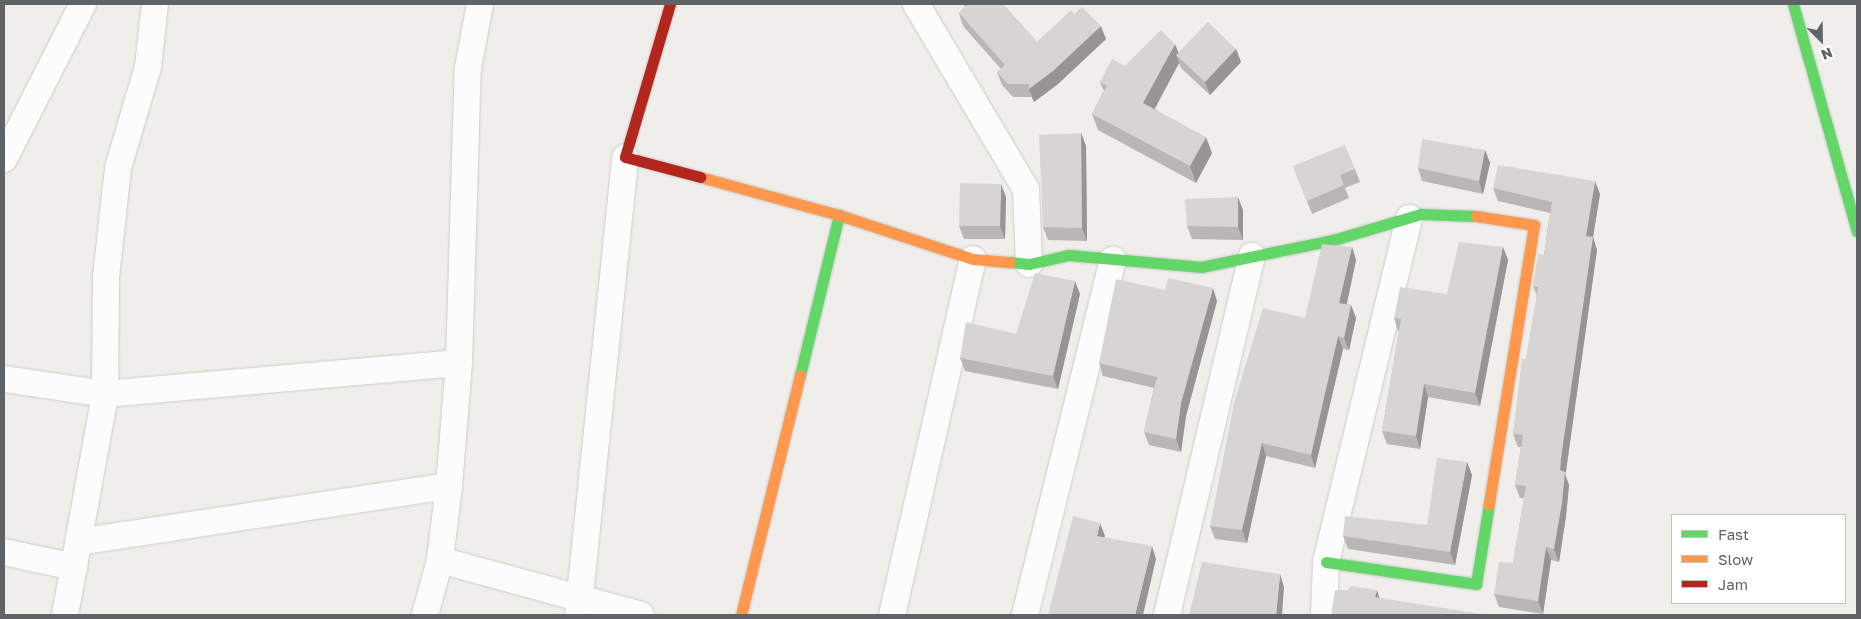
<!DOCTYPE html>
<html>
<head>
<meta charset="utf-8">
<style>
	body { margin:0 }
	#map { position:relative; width:1861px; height:619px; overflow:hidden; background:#efeeea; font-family:"Golos Text",sans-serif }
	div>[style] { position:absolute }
	.roads { filter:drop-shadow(0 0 1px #cbcccc) drop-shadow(0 0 1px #cbcccc) }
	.street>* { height:26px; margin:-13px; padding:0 13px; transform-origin:13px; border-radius:13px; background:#fdfcfc }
	.fast>* { height:11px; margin:-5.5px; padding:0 5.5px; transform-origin:5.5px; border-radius:5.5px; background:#63d668 }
	.slow>* { height:11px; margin:-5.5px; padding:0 5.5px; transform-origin:5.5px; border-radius:5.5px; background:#ff974d }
	.jam>* { height:11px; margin:-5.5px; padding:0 5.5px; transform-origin:5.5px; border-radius:5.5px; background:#b3261e }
	.wall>* { inset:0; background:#b8b7b5 }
	.shaded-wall>* { inset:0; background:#969594 }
	.building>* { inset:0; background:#d6d5d3 }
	span { translate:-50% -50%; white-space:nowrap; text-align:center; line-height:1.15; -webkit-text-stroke:4px #fff; paint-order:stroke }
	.frame { position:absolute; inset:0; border:5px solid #5f6368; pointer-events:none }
	.legend { position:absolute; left:1671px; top:514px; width:175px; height:90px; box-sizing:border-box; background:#fff; border:1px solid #bfc1c3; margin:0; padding:6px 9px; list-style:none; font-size:15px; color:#5f6368 }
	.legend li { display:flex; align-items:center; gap:10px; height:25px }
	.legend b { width:25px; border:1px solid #bfc1c3 }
	.north { position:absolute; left:1796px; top:15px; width:50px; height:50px; -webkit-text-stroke:4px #fff; paint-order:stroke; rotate:157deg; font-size:14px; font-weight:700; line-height:20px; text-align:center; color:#5f6368 }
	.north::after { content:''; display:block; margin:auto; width:18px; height:22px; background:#5f6368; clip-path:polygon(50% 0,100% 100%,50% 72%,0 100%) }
</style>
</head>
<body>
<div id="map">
	<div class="roads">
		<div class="street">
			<i style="left:916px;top:4px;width:215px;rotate:59.3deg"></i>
			<i style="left:1026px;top:189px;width:75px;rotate:87.7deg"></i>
			<i style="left:4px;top:159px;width:174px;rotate:-63deg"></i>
			<i style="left:4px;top:379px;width:102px;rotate:8.4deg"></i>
			<i style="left:105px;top:394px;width:355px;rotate:-5deg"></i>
			<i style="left:78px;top:542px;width:375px;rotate:-8.6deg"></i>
			<i style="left:4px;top:552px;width:72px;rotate:12.1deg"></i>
			<i style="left:440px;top:560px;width:208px;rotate:15.3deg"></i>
			<i style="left:65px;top:615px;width:225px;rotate:-79.7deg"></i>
			<i style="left:105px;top:394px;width:117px;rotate:-89.5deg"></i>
			<i style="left:106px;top:277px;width:110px;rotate:-83.7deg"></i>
			<i style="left:118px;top:168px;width:105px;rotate:-73.5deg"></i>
			<i style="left:148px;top:67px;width:63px;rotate:-83.7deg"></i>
			<i style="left:425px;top:615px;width:57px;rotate:-74.7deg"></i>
			<i style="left:440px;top:560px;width:75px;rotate:-83.1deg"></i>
			<i style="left:449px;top:486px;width:123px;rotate:-85.4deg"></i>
			<i style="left:459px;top:363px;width:295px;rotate:-88.3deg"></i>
			<i style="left:468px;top:68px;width:65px;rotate:-79.4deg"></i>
			<i style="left:578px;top:615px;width:460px;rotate:-84.1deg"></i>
			<i style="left:892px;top:615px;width:365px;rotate:-77.2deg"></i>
			<i style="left:1025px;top:615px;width:366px;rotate:-76.1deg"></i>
			<i style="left:1167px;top:615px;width:369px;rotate:-76.7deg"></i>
			<i style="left:1324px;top:615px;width:53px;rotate:-87.8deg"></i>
			<i style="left:1326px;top:562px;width:354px;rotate:-76.4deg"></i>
		</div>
		<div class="fast">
			<i style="left:1793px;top:4px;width:236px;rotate:74.3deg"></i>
			<i style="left:1010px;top:262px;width:19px;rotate:6deg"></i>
			<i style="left:1029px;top:264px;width:41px;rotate:-12.7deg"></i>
			<i style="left:1069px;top:255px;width:133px;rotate:5.2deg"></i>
			<i style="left:1201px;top:267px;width:135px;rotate:-11.6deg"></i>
			<i style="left:1333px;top:240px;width:92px;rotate:-16.5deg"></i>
			<i style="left:1421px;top:214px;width:55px;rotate:2.1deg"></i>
			<i style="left:800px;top:375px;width:165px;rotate:-76.3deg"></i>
			<i style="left:1326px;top:562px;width:152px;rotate:8.3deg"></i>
			<i style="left:1476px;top:584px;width:81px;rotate:-80.8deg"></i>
		</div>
		<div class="slow">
			<i style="left:700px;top:177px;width:144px;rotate:15.3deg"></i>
			<i style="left:839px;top:215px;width:141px;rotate:18.2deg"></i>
			<i style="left:973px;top:259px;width:37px;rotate:5deg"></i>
			<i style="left:1476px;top:216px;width:59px;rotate:8.8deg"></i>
			<i style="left:1534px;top:225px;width:283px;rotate:99.2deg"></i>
			<i style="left:741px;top:615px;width:247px;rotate:-76.2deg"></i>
		</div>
		<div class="jam">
			<i style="left:670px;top:4px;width:159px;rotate:106.4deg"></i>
			<i style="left:625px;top:157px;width:78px;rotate:14.9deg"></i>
		</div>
	</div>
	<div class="wall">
		<i style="clip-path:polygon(964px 4px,1003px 4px,1037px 42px,1074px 14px,1106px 39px,1058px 84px,1034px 102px,1032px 97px,1013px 97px,1002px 85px,997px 72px,1001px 69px,963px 26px,959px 13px,965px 7px)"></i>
		<i style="clip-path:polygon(1236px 49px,1241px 62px,1210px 95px,1181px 68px,1179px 63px,1155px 109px,1212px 153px,1196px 183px,1098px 130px,1092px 114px,1104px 91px,1100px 82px,1125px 66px,1179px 53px)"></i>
		<i style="clip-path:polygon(1081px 133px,1086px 146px,1087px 241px,1048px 240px,1043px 227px)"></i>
		<i style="clip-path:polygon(1485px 150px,1490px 163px,1483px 194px,1422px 181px,1418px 168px)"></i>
		<i style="clip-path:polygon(1293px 166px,1355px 169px,1360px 182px,1345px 188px,1349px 198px,1312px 214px)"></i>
		<i style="clip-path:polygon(1493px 188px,1600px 194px,1593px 237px,1597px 250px,1566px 471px,1565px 474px,1569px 485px,1566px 516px,1559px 562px,1551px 560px,1543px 614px,1499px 607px,1494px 594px,1513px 563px,1524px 498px,1520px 498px,1515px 485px,1521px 447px,1518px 447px,1513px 434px,1537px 296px,1533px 286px,1544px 255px,1550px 213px,1498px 201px)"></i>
		<i style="clip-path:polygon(1006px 197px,1005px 239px,964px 239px,959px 226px)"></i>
		<i style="clip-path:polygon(1243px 210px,1243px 240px,1192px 239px,1187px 226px)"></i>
		<i style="clip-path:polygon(1352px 247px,1356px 260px,1347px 304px,1351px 305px,1356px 318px,1349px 350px,1343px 349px,1315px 468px,1266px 456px,1247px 543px,1215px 539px,1210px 526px,1305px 318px)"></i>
		<i style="clip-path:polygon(1503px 247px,1508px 260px,1480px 406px,1428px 397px,1420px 449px,1387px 444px,1382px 431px,1399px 331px,1398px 331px,1394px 318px,1447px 294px)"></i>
		<i style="clip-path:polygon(1165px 290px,1217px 301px,1186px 416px,1181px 452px,1149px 445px,1144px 432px,1154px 388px,1103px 376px,1099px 363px)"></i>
		<i style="clip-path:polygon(1080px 294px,1058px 389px,965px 371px,960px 358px,1016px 334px)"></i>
		<i style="clip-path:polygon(1467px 462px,1472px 475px,1455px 565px,1348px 549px,1343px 536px,1427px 525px)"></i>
	</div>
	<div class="shaded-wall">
		<i style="clip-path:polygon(1101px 26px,1106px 39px,1058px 84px,1034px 102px,1029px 89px)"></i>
		<i style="clip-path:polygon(1175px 44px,1181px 59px,1176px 55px,1179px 63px,1149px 119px,1143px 103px)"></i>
		<i style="clip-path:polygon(1236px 49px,1241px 62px,1210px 95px,1205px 82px)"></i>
		<i style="clip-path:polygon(1081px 133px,1086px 146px,1087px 241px,1082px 228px)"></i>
		<i style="clip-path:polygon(1206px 137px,1212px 153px,1196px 183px,1190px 166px)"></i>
		<i style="clip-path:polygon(1485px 150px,1490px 163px,1483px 194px,1479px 181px)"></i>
		<i style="clip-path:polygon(1595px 181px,1600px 194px,1593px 237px,1597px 250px,1566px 471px,1565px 474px,1569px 485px,1566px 516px,1559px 562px,1554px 549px,1561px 458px,1586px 236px)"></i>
		<i style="clip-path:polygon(1001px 184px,1006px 197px,1005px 239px,1000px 226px)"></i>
		<i style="clip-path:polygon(1238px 197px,1243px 210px,1243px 240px,1238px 227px)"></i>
		<i style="clip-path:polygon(1352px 247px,1356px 260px,1344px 316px,1339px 303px)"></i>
		<i style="clip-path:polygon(1503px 247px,1508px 260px,1480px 406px,1475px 393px)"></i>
		<i style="clip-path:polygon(1075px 281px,1080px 294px,1058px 389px,1053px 376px)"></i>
		<i style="clip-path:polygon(1213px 288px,1217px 301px,1186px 416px,1181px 452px,1176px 439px,1181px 403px)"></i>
		<i style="clip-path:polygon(1351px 305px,1356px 318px,1349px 350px,1344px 338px)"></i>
		<i style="clip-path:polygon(1338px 336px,1343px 349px,1315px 468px,1311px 455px)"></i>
		<i style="clip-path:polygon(1424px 384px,1428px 397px,1420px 449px,1416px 436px)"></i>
		<i style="clip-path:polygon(1262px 443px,1266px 456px,1247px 543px,1242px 530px)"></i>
		<i style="clip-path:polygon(1467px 462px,1472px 475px,1455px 565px,1450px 552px)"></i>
		<i style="clip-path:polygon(1100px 523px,1105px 536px,1102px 549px,1097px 536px)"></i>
		<i style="clip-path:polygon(1152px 546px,1156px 559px,1143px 615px,1135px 615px)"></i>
		<i style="clip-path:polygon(1546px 547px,1551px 560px,1543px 614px,1538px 601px)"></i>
		<i style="clip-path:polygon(1280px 574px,1284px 587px,1282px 615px,1276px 615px)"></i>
		<i style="clip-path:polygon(1377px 590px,1381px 603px,1375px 597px)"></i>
	</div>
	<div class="building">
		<i style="clip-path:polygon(966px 4px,1003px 4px,1037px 42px,1071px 10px,1074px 14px,1082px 7px,1101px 26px,1053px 71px,1029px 89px,1029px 84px,1008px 84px,997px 72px,1005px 65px,959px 13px,967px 5px)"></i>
		<i style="clip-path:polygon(1208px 22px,1236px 49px,1205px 82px,1176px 55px)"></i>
		<i style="clip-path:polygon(1161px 30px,1175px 44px,1143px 103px,1206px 137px,1190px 166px,1092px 114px,1107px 86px,1100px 82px,1112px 59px,1125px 66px)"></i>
		<i style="clip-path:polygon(1081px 133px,1082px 228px,1043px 227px,1039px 135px)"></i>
		<i style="clip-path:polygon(1422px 139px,1485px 150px,1479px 181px,1418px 168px)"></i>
		<i style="clip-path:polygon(1345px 145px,1355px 169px,1340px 175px,1344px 185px,1307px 201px,1293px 166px)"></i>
		<i style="clip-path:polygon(1498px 165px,1595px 181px,1586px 236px,1593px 237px,1561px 458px,1560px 470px,1565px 472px,1562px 503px,1554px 549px,1546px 547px,1538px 601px,1494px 594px,1499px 562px,1513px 563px,1526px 486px,1515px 485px,1523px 435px,1513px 434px,1522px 359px,1526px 359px,1538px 287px,1533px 286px,1538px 254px,1544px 255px,1552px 202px,1493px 188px)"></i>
		<i style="clip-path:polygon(960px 183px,1001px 184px,1000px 226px,959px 226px)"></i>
		<i style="clip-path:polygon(1238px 197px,1238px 227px,1187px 226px,1185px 199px)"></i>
		<i style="clip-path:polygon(1459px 242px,1503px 247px,1475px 393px,1424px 384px,1416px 436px,1382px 431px,1401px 319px,1394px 318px,1400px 287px,1447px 294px)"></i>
		<i style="clip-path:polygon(1322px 244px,1352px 247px,1339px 303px,1351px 305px,1344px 338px,1338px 336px,1311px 455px,1262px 443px,1242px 530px,1210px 526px,1234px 403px,1263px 308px,1305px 318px)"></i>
		<i style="clip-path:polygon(1035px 273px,1075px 281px,1053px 376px,960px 358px,966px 322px,1016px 334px)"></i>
		<i style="clip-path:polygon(1168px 278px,1213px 288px,1181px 403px,1176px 439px,1144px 432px,1157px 377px,1099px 363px,1116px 279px,1165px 290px)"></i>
		<i style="clip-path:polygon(1437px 458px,1467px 462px,1450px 552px,1343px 536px,1345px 516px,1427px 525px)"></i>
		<i style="clip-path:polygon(1073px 516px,1100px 523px,1097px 536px,1152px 546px,1135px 615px,1048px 615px)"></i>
		<i style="clip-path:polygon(1202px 562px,1280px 574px,1276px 615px,1189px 615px)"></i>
		<i style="clip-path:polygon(1351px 586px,1377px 590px,1375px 597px,1487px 615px,1331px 615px,1335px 590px,1348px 590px)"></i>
	</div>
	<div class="frame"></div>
	<ul class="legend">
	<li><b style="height:6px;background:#63d668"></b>Fast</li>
	<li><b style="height:6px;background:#ff974d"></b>Slow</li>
	<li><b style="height:6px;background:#b3261e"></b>Jam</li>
	</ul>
	<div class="north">N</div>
</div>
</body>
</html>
